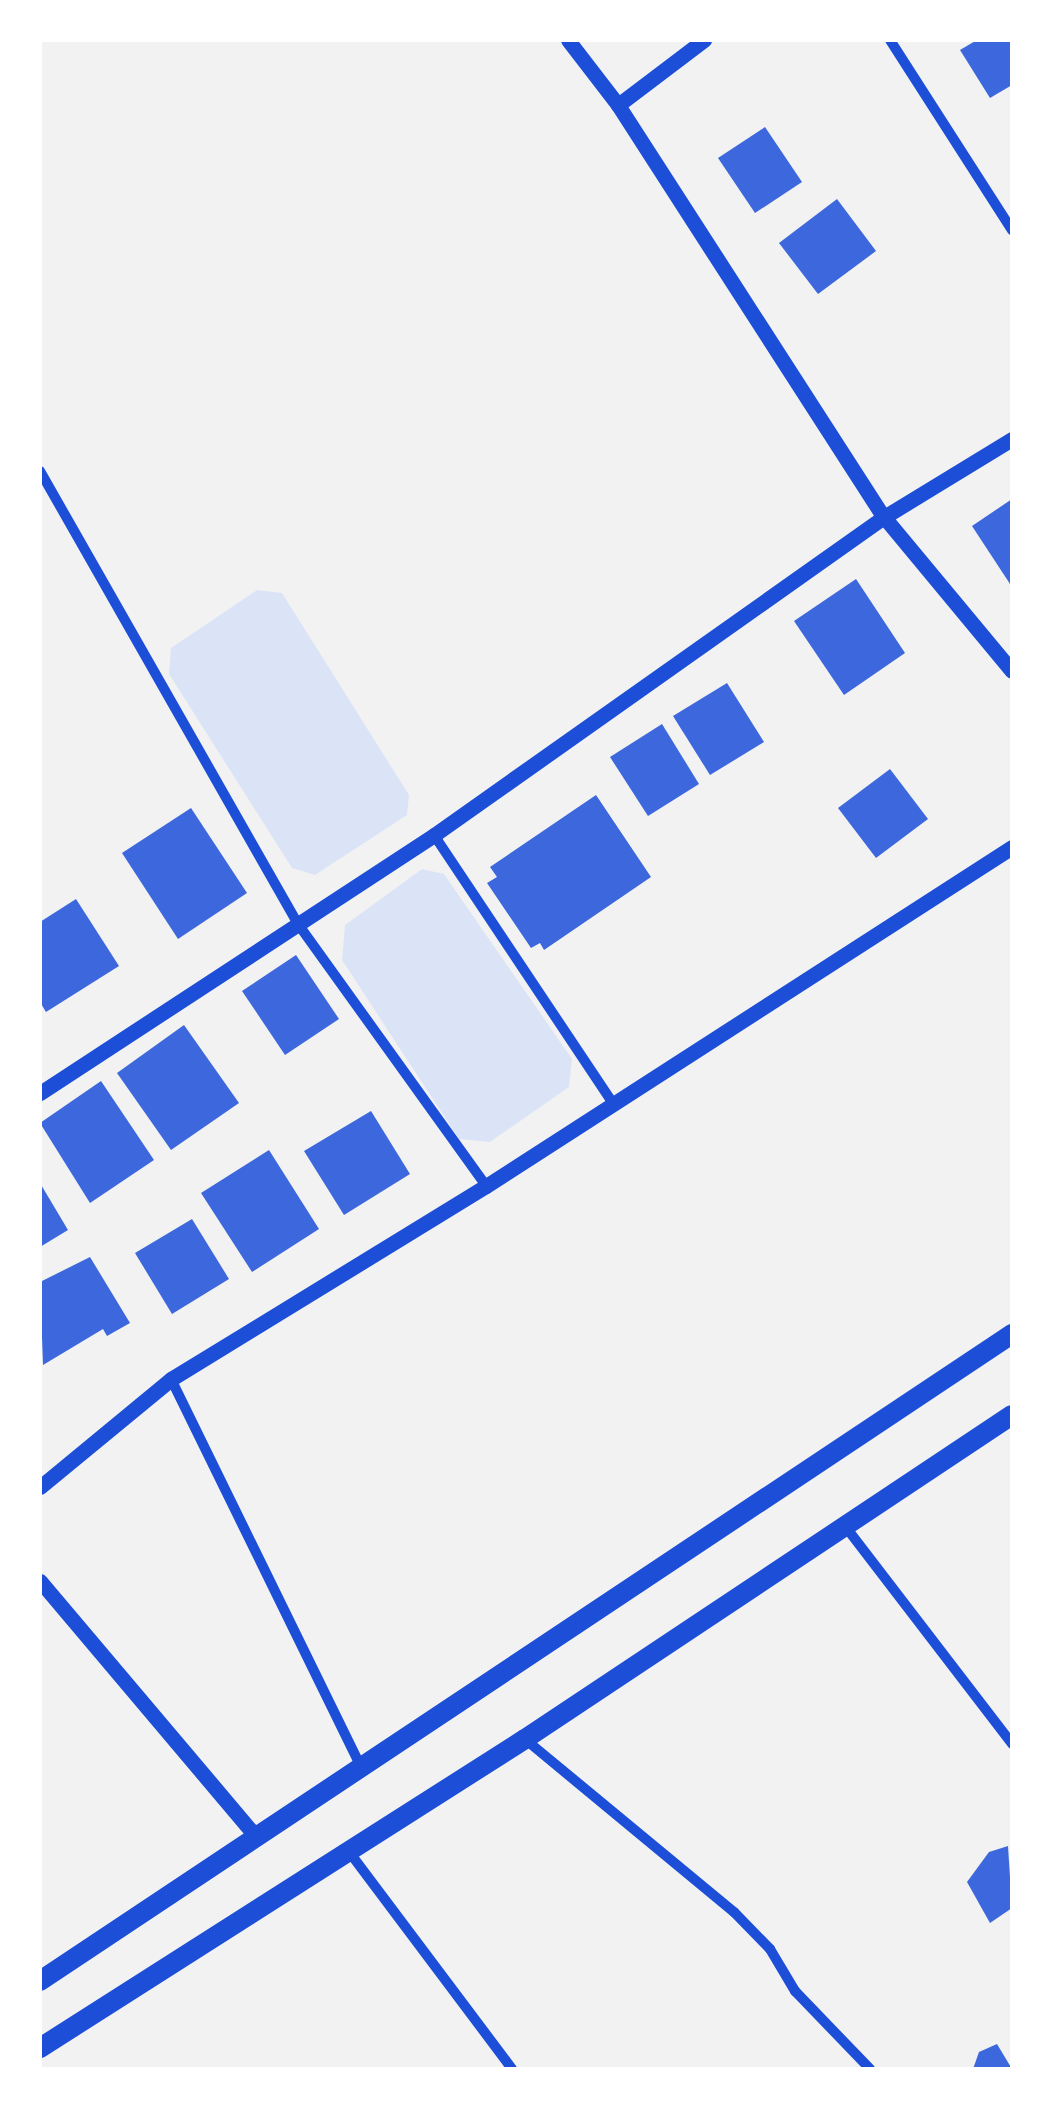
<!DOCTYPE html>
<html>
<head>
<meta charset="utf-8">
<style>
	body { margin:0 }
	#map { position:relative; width:1052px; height:2109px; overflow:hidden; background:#f2f2f2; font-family:Signika,sans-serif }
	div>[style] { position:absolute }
	.green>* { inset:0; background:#dbe4f7 }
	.building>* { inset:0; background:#3d67dc }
	.minor>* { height:10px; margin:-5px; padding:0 5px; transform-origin:5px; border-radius:5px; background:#1d4ed8 }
	.tertiary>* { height:15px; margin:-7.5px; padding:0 7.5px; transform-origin:7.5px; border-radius:7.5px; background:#1d4ed8 }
	.trunk>* { height:20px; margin:-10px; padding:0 10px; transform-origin:10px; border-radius:10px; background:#1d4ed8 }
	span { translate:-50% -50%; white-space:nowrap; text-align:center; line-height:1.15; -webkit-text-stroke:9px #fff; paint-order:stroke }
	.frame { position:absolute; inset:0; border:42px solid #fff; pointer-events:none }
</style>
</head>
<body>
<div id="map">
	<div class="green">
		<i style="clip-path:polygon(257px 590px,282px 593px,409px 795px,407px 815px,315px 875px,292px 868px,169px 674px,171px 648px)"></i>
		<i style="clip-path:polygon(422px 869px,444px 874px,572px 1059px,569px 1087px,490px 1142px,459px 1139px,342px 960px,345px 925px)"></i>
	</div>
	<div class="building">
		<i style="clip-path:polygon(977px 40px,1012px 40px,1012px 85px,990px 98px,960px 50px)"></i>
		<i style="clip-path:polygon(765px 127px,802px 182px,755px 213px,718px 158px)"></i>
		<i style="clip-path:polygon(837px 199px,876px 251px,818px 294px,779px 243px)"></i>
		<i style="clip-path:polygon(1012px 499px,1012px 587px,972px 526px)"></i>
		<i style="clip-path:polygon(856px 579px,905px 653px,844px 695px,794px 621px)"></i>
		<i style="clip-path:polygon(727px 683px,764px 742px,710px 775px,673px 716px)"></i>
		<i style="clip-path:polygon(662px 724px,699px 784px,648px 816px,610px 757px)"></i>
		<i style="clip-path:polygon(890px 769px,928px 819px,876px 858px,838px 808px)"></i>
		<i style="clip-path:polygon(596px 795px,651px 877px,544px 950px,540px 943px,531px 948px,487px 883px,497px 877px,490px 867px)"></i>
		<i style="clip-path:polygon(191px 808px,247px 893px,178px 939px,122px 853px)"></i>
		<i style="clip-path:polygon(76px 899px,119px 966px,46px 1012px,40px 1002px,40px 922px)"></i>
		<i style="clip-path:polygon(296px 955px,339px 1019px,285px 1055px,242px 991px)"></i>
		<i style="clip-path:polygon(184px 1025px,239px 1103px,171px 1150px,117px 1073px)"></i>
		<i style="clip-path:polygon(101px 1081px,154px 1160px,90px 1203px,40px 1123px)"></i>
		<i style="clip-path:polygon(371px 1111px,410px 1174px,344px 1215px,304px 1151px)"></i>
		<i style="clip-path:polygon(269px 1150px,319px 1229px,252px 1272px,201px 1193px)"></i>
		<i style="clip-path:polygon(40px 1183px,68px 1230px,40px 1247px)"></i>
		<i style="clip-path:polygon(192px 1219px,229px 1279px,172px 1314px,135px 1253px)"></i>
		<i style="clip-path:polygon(90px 1257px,130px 1323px,107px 1336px,103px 1329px,43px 1365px,40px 1282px)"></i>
		<i style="clip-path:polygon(1008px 1846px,1012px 1908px,990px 1923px,967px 1882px,989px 1852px)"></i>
		<i style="clip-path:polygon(997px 2044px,1012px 2069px,973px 2069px,979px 2052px)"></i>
	</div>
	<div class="minor">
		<i style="left:890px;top:40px;width:226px;rotate:57.3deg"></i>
		<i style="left:40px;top:471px;width:521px;rotate:60.34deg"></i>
		<i style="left:298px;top:924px;width:322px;rotate:54.3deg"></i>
		<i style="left:434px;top:835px;width:322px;rotate:56.3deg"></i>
		<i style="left:171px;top:1379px;width:432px;rotate:63.9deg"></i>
		<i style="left:845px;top:1526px;width:275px;rotate:52.5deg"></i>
		<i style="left:526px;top:1740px;width:270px;rotate:39.6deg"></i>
		<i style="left:734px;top:1912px;width:52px;rotate:45.8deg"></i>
		<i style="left:770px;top:1949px;width:49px;rotate:59.2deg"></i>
		<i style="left:795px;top:1991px;width:108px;rotate:46.1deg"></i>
		<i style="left:350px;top:1853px;width:270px;rotate:53.1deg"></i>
	</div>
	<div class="tertiary">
		<i style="left:568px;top:40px;width:82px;rotate:52.4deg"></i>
		<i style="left:618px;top:105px;width:490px;rotate:57.2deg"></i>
		<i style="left:884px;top:517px;width:200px;rotate:50.3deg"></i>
		<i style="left:618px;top:105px;width:108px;rotate:-37.1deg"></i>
		<i style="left:40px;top:1093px;width:471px;rotate:-33.2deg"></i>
		<i style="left:434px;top:835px;width:551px;rotate:-35.25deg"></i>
		<i style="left:884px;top:517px;width:150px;rotate:-31.4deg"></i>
		<i style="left:40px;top:1487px;width:170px;rotate:-39.5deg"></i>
		<i style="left:171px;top:1379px;width:369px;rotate:-31.5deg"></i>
		<i style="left:486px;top:1186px;width:626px;rotate:-32.8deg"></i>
		<i style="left:40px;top:1581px;width:335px;rotate:49.8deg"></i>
	</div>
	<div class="trunk">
		<i style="left:40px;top:1981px;width:1168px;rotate:-33.65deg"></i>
		<i style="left:40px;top:2048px;width:575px;rotate:-32.5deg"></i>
		<i style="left:525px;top:1739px;width:585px;rotate:-33.64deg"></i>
	</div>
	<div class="frame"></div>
</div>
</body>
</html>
